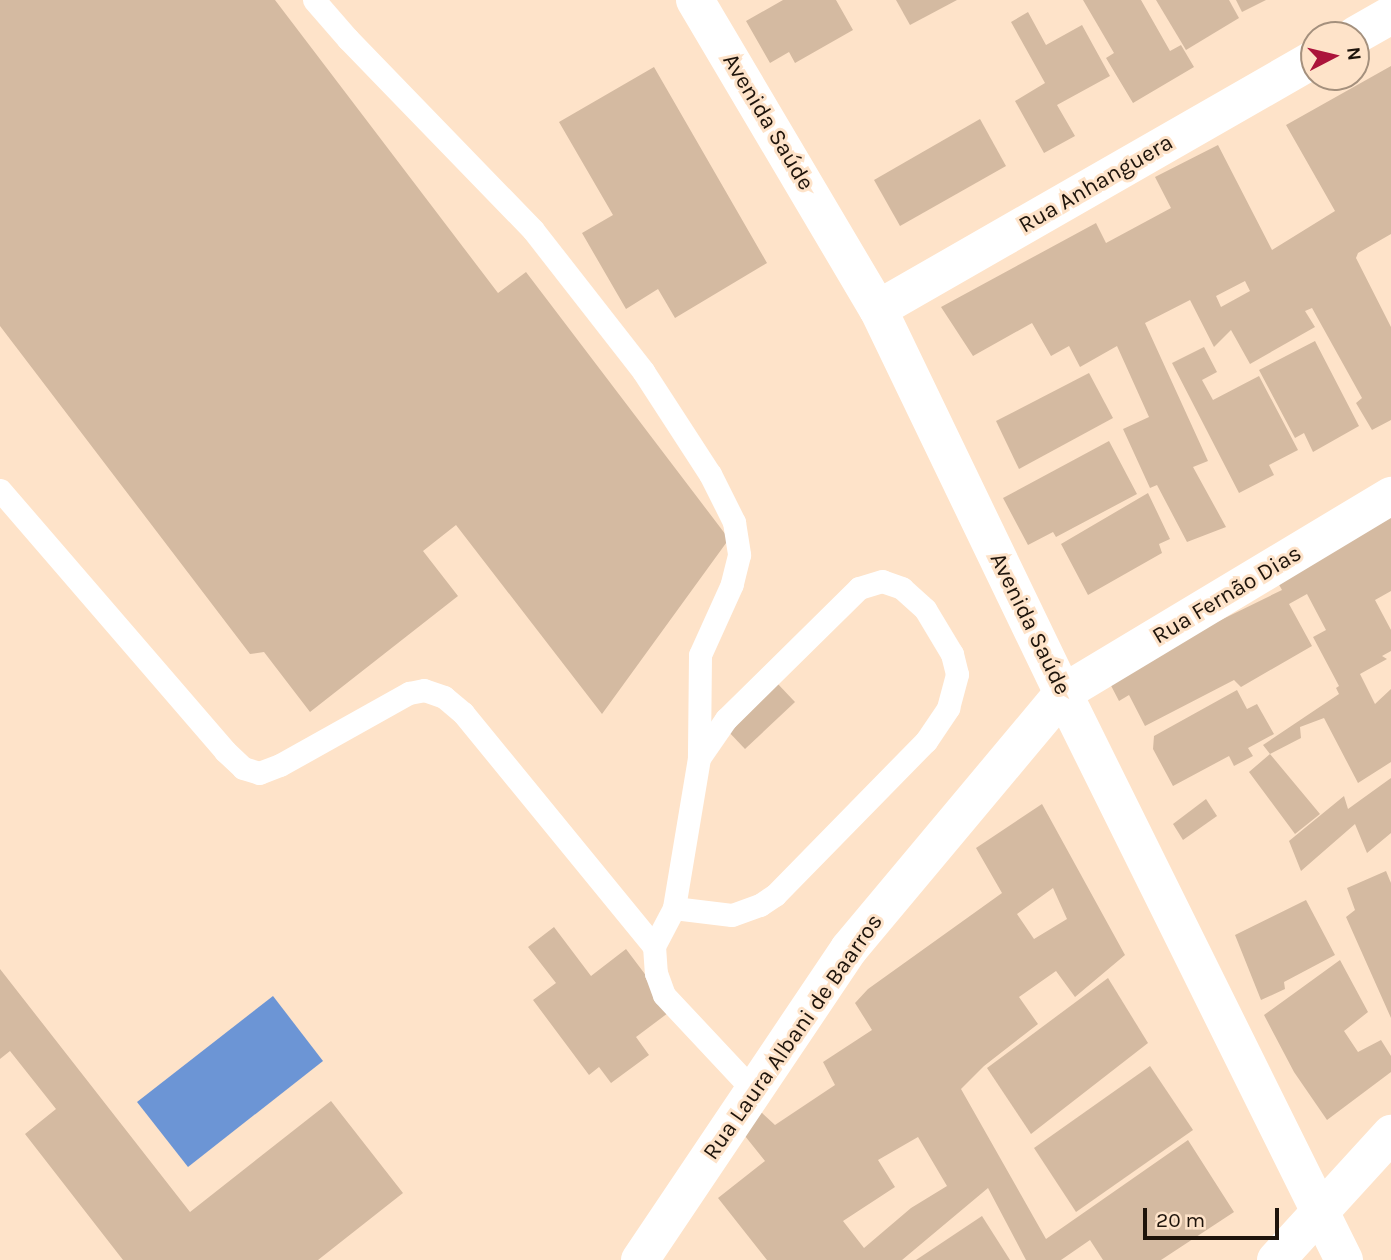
<!DOCTYPE html>
<html>
<head>
<meta charset="utf-8">
<style>
	body { margin:0 }
	#map { position:relative; width:1391px; height:1260px; overflow:hidden; background:#fee3c9; font-family:Karla,sans-serif }
	div>[style] { position:absolute }
	.water>* { inset:0; background:#6c95d5 }
	.building>* { inset:0; background:#d4baa1 }
	.lane>* { height:23px; margin:-11.5px; padding:0 11.5px; transform-origin:11.5px; border-radius:11.5px; background:#fff }
	.street>* { height:38px; margin:-19px; padding:0 19px; transform-origin:19px; border-radius:19px; background:#fff }
	.secondary>* { height:38px; margin:-19px; padding:0 19px; transform-origin:19px; border-radius:19px; background:#fff }
	span { translate:-50% -50%; white-space:nowrap; text-align:center; line-height:1.15; -webkit-text-stroke:6px #fee3c9; paint-order:stroke }
	.street-label { font-size:23px; color:#1e140b }
	.north { position:absolute; left:1300px; top:21px; width:70px; height:70px; box-sizing:border-box; background:#fee3c9; border:2px solid #a4907d; border-radius:50%; rotate:83deg; font-size:19px; font-weight:700; line-height:28px; text-align:center; color:#1e140b }
	.north::after { content:''; display:block; margin:auto; width:24px; height:32px; background:#ab143b; clip-path:polygon(50% 0,100% 100%,50% 72%,0 100%) }
	.scale { position:absolute; left:1143px; top:1208px; width:136px; height:32px; box-sizing:border-box; border:4px solid #1e140b; border-top:0; padding-left:9px; font-size:21px; line-height:24px; white-space:nowrap; color:#1e140b; -webkit-text-stroke:5px #fee3c9; paint-order:stroke }
</style>
</head>
<body>
<div id="map">
	<div class="water">
		<i style="clip-path:polygon(273px 996px,323px 1061px,188px 1167px,137px 1102px)"></i>
	</div>
	<div class="building">
		<i style="clip-path:polygon(0 0,275px 0,498px 293px,526px 272px,729px 539px,602px 714px,456px 525px,423px 551px,458px 596px,310px 712px,264px 652px,250px 654px,0 326px)"></i>
		<i style="clip-path:polygon(783px 0,836px 0,853px 30px,795px 63px,789px 52px,770px 63px,746px 21px)"></i>
		<i style="clip-path:polygon(896px 0,957px 0,910px 25px)"></i>
		<i style="clip-path:polygon(1083px 0,1141px 0,1170px 51px,1181px 45px,1194px 67px,1133px 103px,1106px 58px,1114px 53px)"></i>
		<i style="clip-path:polygon(1156px 0,1229px 0,1239px 18px,1186px 50px)"></i>
		<i style="clip-path:polygon(1236px 0,1266px 0,1242px 12px)"></i>
		<i style="clip-path:polygon(1028px 12px,1046px 45px,1082px 25px,1110px 76px,1057px 105px,1075px 136px,1044px 153px,1015px 101px,1045px 83px,1011px 22px)"></i>
		<i style="clip-path:polygon(evenodd,1391px 66px,1391px 234px,1358px 253px,1356px 258px,1391px 327px,1391px 420px,1372px 430px,1356px 403px,1362px 398px,1312px 308px,1305px 311px,1315px 327px,1250px 364px,1231px 330px,1214px 347px,1190px 300px,1145px 323px,1208px 461px,1193px 467px,1226px 527px,1187px 542px,1157px 485px,1150px 488px,1123px 429px,1149px 417px,1117px 346px,1080px 367px,1069px 346px,1051px 356px,1032px 323px,973px 356px,941px 307px,1096px 223px,1106px 243px,1171px 208px,1155px 177px,1218px 145px,1272px 250px,1335px 211px,1286px 125px,1391px 66px,1245px 281px,1250px 291px,1221px 307px,1216px 296px,1245px 281px)"></i>
		<i style="clip-path:polygon(654px 67px,767px 263px,675px 318px,658px 289px,626px 309px,582px 233px,613px 215px,559px 122px)"></i>
		<i style="clip-path:polygon(980px 119px,1006px 166px,900px 226px,874px 180px)"></i>
		<i style="clip-path:polygon(1315px 341px,1359px 426px,1313px 452px,1304px 433px,1295px 438px,1259px 370px)"></i>
		<i style="clip-path:polygon(1204px 347px,1217px 372px,1202px 380px,1213px 400px,1259px 376px,1298px 450px,1269px 465px,1274px 475px,1239px 493px,1172px 363px)"></i>
		<i style="clip-path:polygon(1089px 373px,1113px 418px,1019px 469px,996px 421px)"></i>
		<i style="clip-path:polygon(1109px 441px,1137px 494px,1056px 537px,1053px 532px,1028px 545px,1003px 498px)"></i>
		<i style="clip-path:polygon(1148px 493px,1170px 539px,1159px 544px,1162px 553px,1088px 595px,1061px 544px)"></i>
		<i style="clip-path:polygon(1391px 511px,1391px 591px,1375px 600px,1391px 630px,1391px 651px,1382px 656px,1387px 659px,1360px 674px,1375px 704px,1391px 689px,1391px 762px,1358px 783px,1324px 718px,1300px 727px,1301px 738px,1270px 754px,1320px 814px,1295px 834px,1249px 772px,1270px 754px,1263px 745px,1339px 694px,1336px 688px,1339px 686px,1313px 637px,1326px 630px,1307px 594px,1289px 604px,1312px 646px,1241px 687px,1234px 680px,1145px 726px,1129px 695px,1119px 701px,1106px 676px,1282px 590px,1273px 574px)"></i>
		<i style="clip-path:polygon(776px 682px,795px 702px,745px 749px,726px 729px)"></i>
		<i style="clip-path:polygon(1237px 690px,1247px 709px,1257px 704px,1274px 734px,1248px 748px,1253px 756px,1234px 766px,1229px 756px,1173px 786px,1153px 749px,1154px 736px)"></i>
		<i style="clip-path:polygon(1391px 778px,1391px 833px,1367px 853px,1355px 824px,1301px 871px,1289px 841px,1344px 796px,1348px 809px)"></i>
		<i style="clip-path:polygon(1206px 799px,1217px 816px,1183px 840px,1173px 824px)"></i>
		<i style="clip-path:polygon(evenodd,1042px 804px,1125px 955px,1075px 997px,1056px 971px,1019px 997px,1038px 1024px,984px 1066px,961px 1089px,1046px 1239px,1188px 1140px,1234px 1212px,1161px 1260px,1103px 1260px,1090px 1240px,1061px 1260px,1026px 1260px,988px 1188px,902px 1260px,767px 1260px,718px 1198px,765px 1161px,745px 1136px,761px 1112px,775px 1125px,835px 1085px,823px 1062px,872px 1030px,855px 1003px,868px 989px,1002px 893px,976px 848px,1042px 804px,1053px 888px,1067px 919px,1034px 939px,1017px 914px,1053px 888px,1042px 804px,918px 1137px,947px 1186px,911px 1208px,864px 1248px,843px 1221px,895px 1187px,878px 1160px,918px 1137px)"></i>
		<i style="clip-path:polygon(1386px 871px,1391px 883px,1391px 1018px,1346px 917px,1355px 910px,1347px 888px)"></i>
		<i style="clip-path:polygon(1306px 900px,1335px 955px,1284px 982px,1285px 989px,1261px 1000px,1235px 935px)"></i>
		<i style="clip-path:polygon(554px 927px,591px 976px,626px 949px,672px 1010px,636px 1037px,649px 1055px,611px 1083px,599px 1067px,589px 1075px,533px 1000px,556px 983px,528px 947px)"></i>
		<i style="clip-path:polygon(1340px 960px,1368px 1012px,1344px 1031px,1358px 1052px,1381px 1040px,1391px 1056px,1391px 1072px,1327px 1120px,1294px 1072px,1264px 1015px)"></i>
		<i style="clip-path:polygon(0 969px,190px 1212px,331px 1101px,403px 1193px,318px 1260px,123px 1260px,25px 1134px,56px 1109px,10px 1051px,0 1059px)"></i>
		<i style="clip-path:polygon(1108px 978px,1148px 1043px,1031px 1134px,987px 1068px)"></i>
		<i style="clip-path:polygon(1150px 1066px,1193px 1130px,1076px 1212px,1034px 1148px)"></i>
		<i style="clip-path:polygon(982px 1216px,1010px 1260px,916px 1260px)"></i>
	</div>
	<div class="lane">
		<i style="left:314px;top:0;width:52px;rotate:48.9deg"></i>
		<i style="left:348px;top:39px;width:266px;rotate:45.9deg"></i>
		<i style="left:533px;top:230px;width:179px;rotate:52deg"></i>
		<i style="left:643px;top:371px;width:123px;rotate:57deg"></i>
		<i style="left:710px;top:474px;width:54px;rotate:63.4deg"></i>
		<i style="left:734px;top:522px;width:33px;rotate:81deg"></i>
		<i style="left:739px;top:555px;width:30px;rotate:104deg"></i>
		<i style="left:732px;top:584px;width:78px;rotate:114.3deg"></i>
		<i style="left:700px;top:655px;width:103px;rotate:90.6deg"></i>
		<i style="left:0;top:490px;width:345px;rotate:49.2deg"></i>
		<i style="left:225px;top:751px;width:25px;rotate:43deg"></i>
		<i style="left:243px;top:768px;width:17px;rotate:17deg"></i>
		<i style="left:259px;top:773px;width:22px;rotate:-21deg"></i>
		<i style="left:280px;top:765px;width:148px;rotate:-29.2deg"></i>
		<i style="left:409px;top:693px;width:15px;rotate:-11deg"></i>
		<i style="left:424px;top:690px;width:21px;rotate:19deg"></i>
		<i style="left:444px;top:697px;width:25px;rotate:40deg"></i>
		<i style="left:463px;top:713px;width:301px;rotate:50.7deg"></i>
		<i style="left:674px;top:908px;width:58px;rotate:6.9deg"></i>
		<i style="left:732px;top:915px;width:30px;rotate:-20deg"></i>
		<i style="left:760px;top:905px;width:18px;rotate:-34deg"></i>
		<i style="left:775px;top:895px;width:216px;rotate:-45.6deg"></i>
		<i style="left:926px;top:741px;width:40px;rotate:-56deg"></i>
		<i style="left:948px;top:708px;width:35px;rotate:-75deg"></i>
		<i style="left:957px;top:674px;width:21px;rotate:-104deg"></i>
		<i style="left:952px;top:654px;width:52px;rotate:-121deg"></i>
		<i style="left:925px;top:609px;width:31px;rotate:-138deg"></i>
		<i style="left:902px;top:588px;width:21px;rotate:-161deg"></i>
		<i style="left:882px;top:581px;width:24px;rotate:163deg"></i>
		<i style="left:859px;top:588px;width:187px;rotate:135.4deg"></i>
		<i style="left:726px;top:719px;width:47px;rotate:124.7deg"></i>
		<i style="left:699px;top:758px;width:152px;rotate:99.5deg"></i>
		<i style="left:674px;top:908px;width:43px;rotate:117.8deg"></i>
		<i style="left:654px;top:946px;width:27px;rotate:86deg"></i>
		<i style="left:656px;top:973px;width:23px;rotate:70deg"></i>
		<i style="left:664px;top:995px;width:130px;rotate:46.9deg"></i>
	</div>
	<div class="street">
		<i style="left:1356px;top:35px;width:40px;rotate:-29.7deg"></i>
		<i style="left:878px;top:309px;width:503px;rotate:-29.83deg"></i>
		<i style="left:640px;top:1260px;width:375px;rotate:-56.1deg"></i>
		<i style="left:849px;top:949px;width:334px;rotate:-50.1deg"></i>
		<i style="left:1063px;top:693px;width:383px;rotate:-31deg"></i>
		<i style="left:1276px;top:1260px;width:171px;rotate:-47.6deg"></i>
	</div>
	<div class="secondary">
		<i style="left:695px;top:0;width:359px;rotate:59.4deg"></i>
		<i style="left:878px;top:309px;width:426px;rotate:64.3deg"></i>
		<i style="left:1063px;top:693px;width:633px;rotate:63.64deg"></i>
	</div>
	<div class="street-label">
		<span style="left:768px;top:122px;rotate:59deg">Avenida Saúde</span>
		<span style="left:1096px;top:184px;rotate:-30deg">Rua Anhanguera</span>
		<span style="left:1227px;top:595px;rotate:-31deg">Rua Fernão Dias</span>
		<span style="left:1030px;top:624px;rotate:64deg">Avenida Saúde</span>
		<span style="left:793px;top:1037px;rotate:-55deg">Rua Laura Albani de Baarros</span>
	</div>
	<div class="north">N</div>
	<div class="scale">20 m</div>
</div>
</body>
</html>
